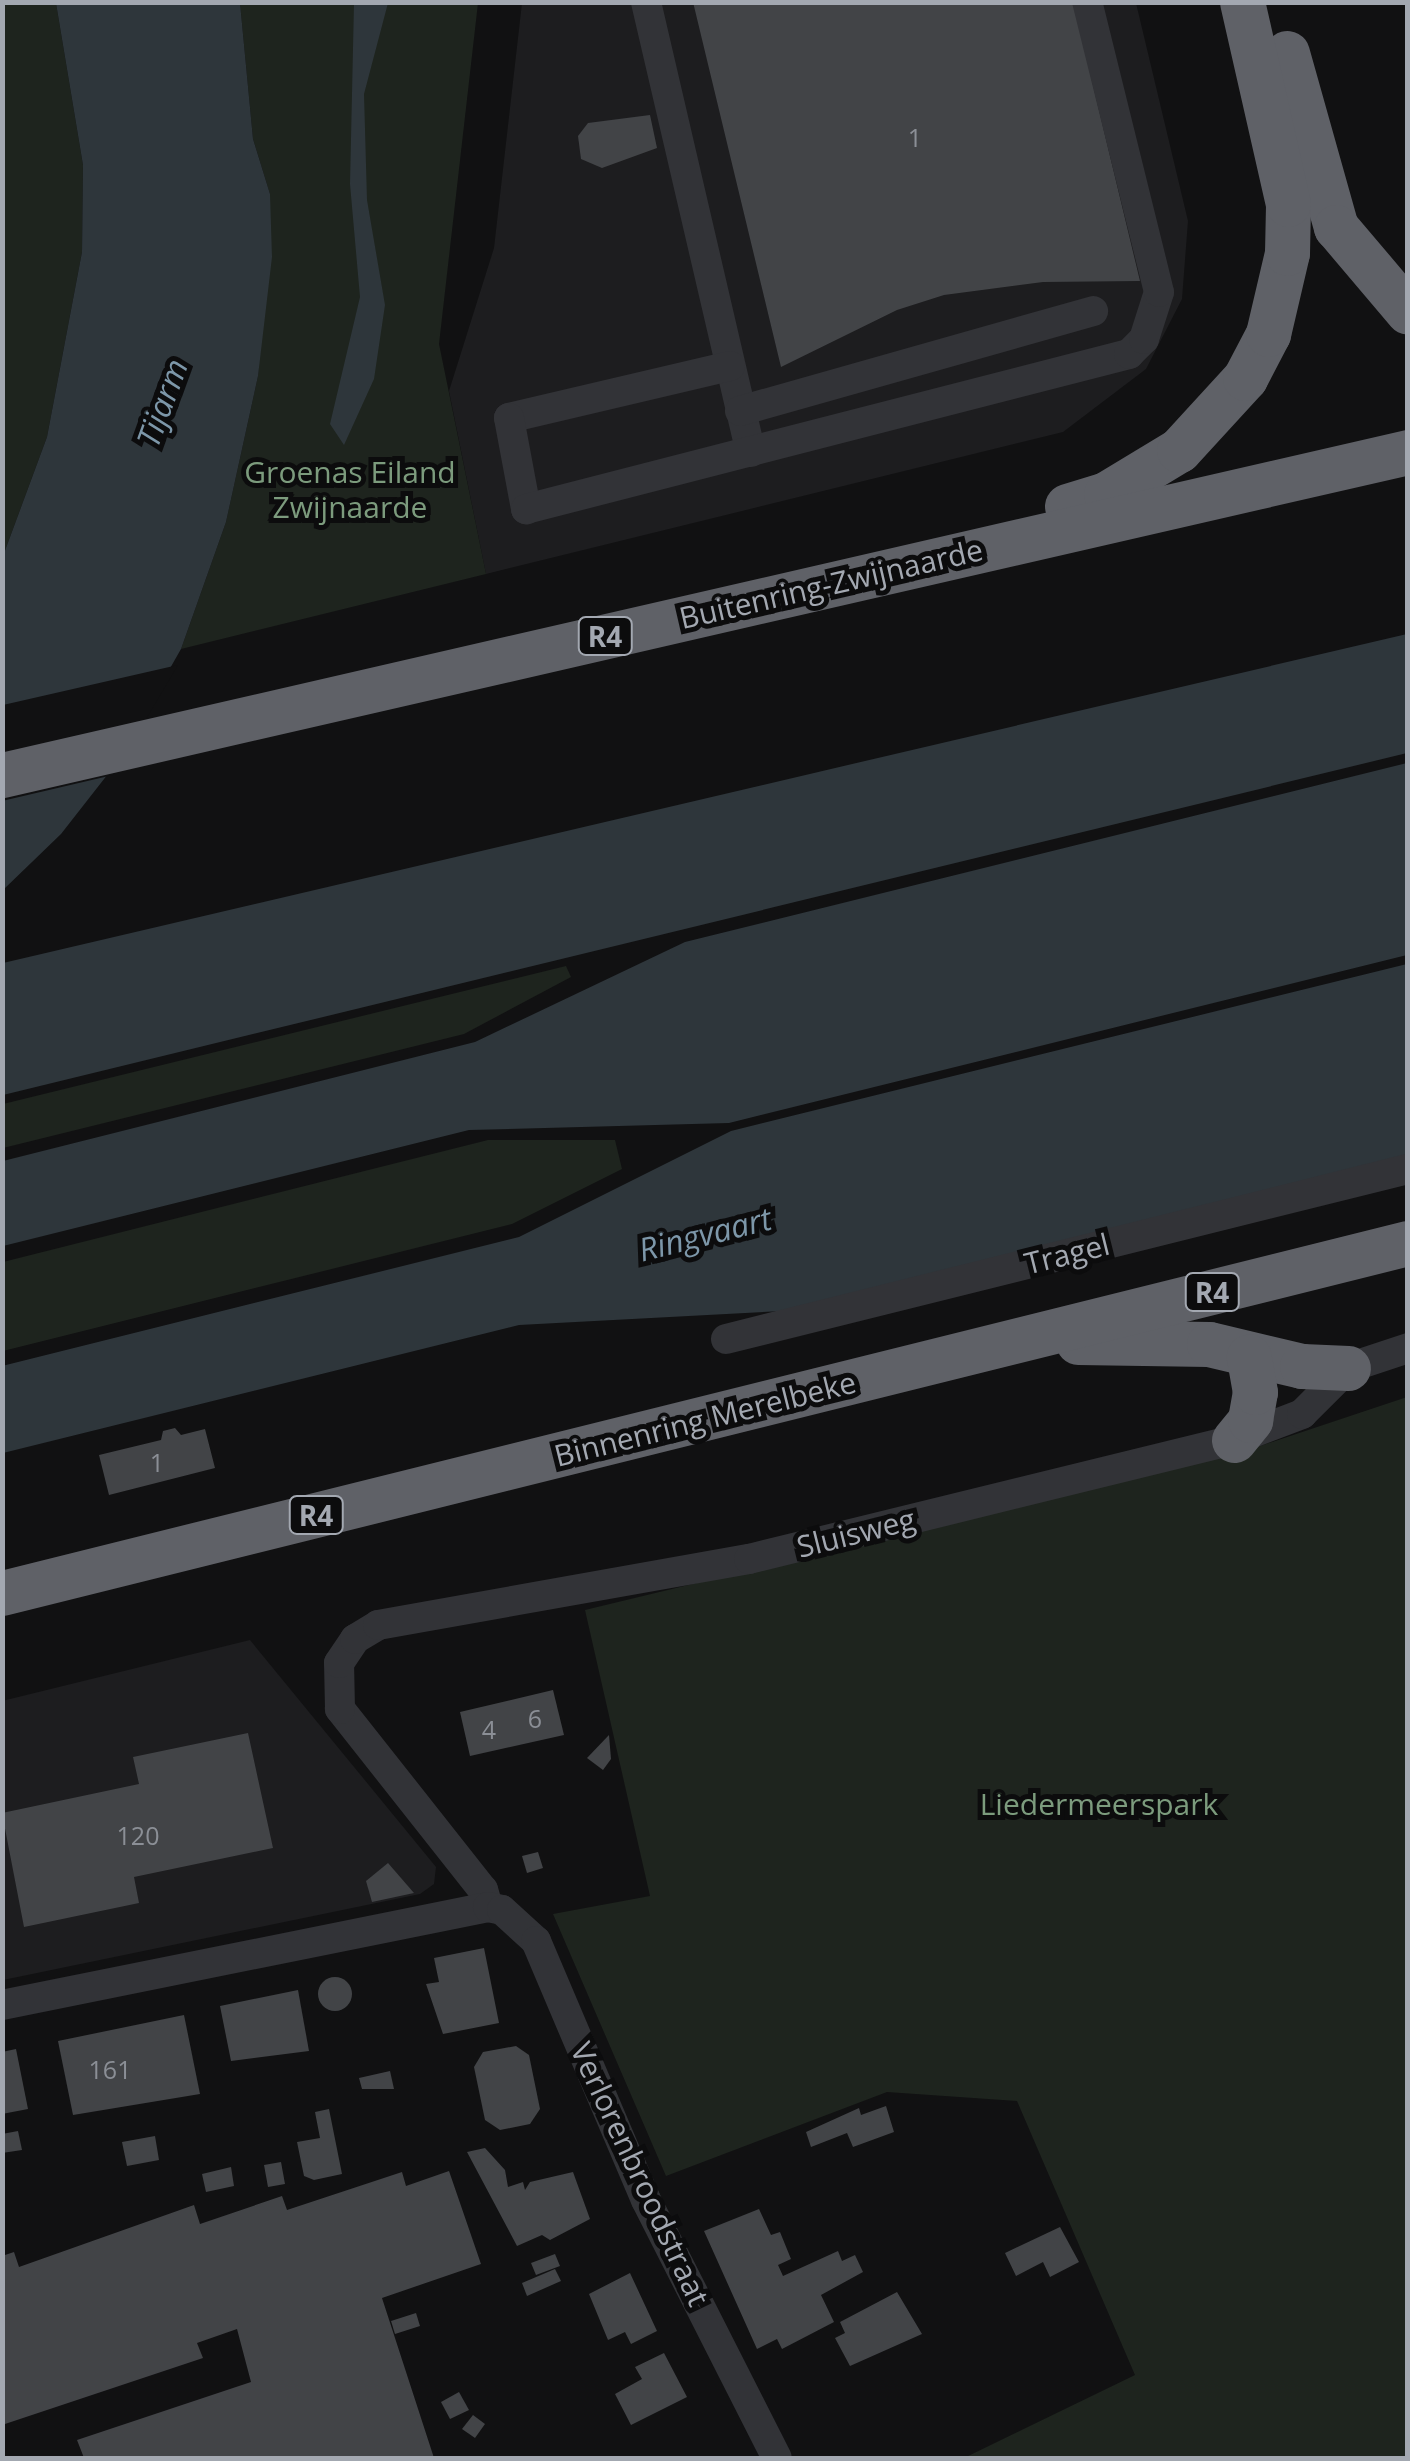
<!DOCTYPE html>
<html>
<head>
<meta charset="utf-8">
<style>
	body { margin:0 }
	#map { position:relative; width:1410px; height:2461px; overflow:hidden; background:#111112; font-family:"Open Sans",sans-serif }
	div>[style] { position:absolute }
	.built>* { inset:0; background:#1d1d1f }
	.green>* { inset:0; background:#1e241e }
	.water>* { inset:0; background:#2e363b }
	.pier>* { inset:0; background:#111112 }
	.building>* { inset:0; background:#424447 }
	.round { border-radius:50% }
	.minor>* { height:30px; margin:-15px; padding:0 15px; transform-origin:15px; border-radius:15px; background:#323337 }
	.highway>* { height:45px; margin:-22.5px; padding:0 22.5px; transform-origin:22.5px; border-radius:22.5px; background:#5f6167 }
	span { translate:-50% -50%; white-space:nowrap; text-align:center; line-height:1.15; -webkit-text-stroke:10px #0c0c0d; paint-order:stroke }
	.number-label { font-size:25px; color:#8b8f96 }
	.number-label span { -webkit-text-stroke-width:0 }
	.shield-label span { padding:2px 8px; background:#0c0c0d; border:2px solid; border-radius:8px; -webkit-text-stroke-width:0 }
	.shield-label { font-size:28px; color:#a3a8b1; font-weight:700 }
	.park-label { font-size:30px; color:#7c9b7d }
	.street-label { font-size:30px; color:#a3a8b1 }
	.water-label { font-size:32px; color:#7d97a9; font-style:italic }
	.frame { position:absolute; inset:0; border:5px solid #a3a8b1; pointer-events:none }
</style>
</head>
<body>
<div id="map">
	<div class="built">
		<i style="clip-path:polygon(522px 3px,1136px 3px,1188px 221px,1182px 299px,1146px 369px,1063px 432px,486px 574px,449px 391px,494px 248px)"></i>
		<i style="clip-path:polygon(250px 1640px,436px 1867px,434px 1884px,420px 1894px,3px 1980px,2px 1701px)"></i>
	</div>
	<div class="green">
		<i style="clip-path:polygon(3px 3px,56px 3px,83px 165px,82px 252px,47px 437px,3px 556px)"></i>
		<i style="clip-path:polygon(240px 3px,478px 3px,439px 344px,486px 574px,181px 649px,226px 522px,258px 376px,270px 194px,253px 139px)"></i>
		<i style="clip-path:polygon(566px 966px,571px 977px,464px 1034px,3px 1148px,3px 1104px)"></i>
		<i style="clip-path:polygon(488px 1140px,615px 1140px,622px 1169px,512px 1224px,3px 1351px,3px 1262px)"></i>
		<i style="clip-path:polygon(1407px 1397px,1407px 2458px,964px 2458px,1135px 2375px,1017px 2101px,887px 2092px,666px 2176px,553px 1914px,650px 1896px,585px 1610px,1251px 1449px)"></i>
	</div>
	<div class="water">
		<i style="clip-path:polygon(56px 3px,240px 3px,253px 139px,270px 194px,272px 257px,258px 376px,226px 522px,181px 649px,115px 765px,61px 834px,3px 890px,3px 556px,47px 437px,82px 252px,83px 165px)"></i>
		<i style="clip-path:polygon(354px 3px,388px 3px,364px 94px,367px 200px,385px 305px,374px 379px,344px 445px,330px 424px,360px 297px,350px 184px)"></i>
		<i style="clip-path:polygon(1407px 634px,1407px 753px,3px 1095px,3px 963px)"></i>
		<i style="clip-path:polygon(1407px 763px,1407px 955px,729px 1123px,469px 1130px,3px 1246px,3px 1161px,475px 1042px,685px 942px)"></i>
		<i style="clip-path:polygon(1407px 964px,1407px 1157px,783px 1311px,519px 1325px,3px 1453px,2px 1366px,519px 1237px,731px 1131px)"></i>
	</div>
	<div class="pier">
		<i style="clip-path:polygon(178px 665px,113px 775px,2px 801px,3px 705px)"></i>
	</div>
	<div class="building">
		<i style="clip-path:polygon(693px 2px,1073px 2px,1140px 281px,1043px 282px,944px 295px,897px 310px,781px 367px)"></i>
		<i style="clip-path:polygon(650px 115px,657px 148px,602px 168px,581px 159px,578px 136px,588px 123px)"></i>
		<i style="clip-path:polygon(175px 1428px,181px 1435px,205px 1429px,215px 1468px,109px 1495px,99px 1455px,161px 1440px,163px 1431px)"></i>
		<i style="clip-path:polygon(553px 1690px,564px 1735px,470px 1756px,460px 1712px)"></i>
		<i style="clip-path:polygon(248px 1733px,273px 1848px,134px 1877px,139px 1903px,24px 1927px,2px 1813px,139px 1784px,133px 1757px)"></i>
		<i style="clip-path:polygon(609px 1735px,611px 1759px,603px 1770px,587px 1758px)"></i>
		<i style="clip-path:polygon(538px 1852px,543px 1868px,527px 1873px,522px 1856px)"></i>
		<i style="clip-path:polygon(388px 1863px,414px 1893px,372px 1902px,366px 1881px)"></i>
		<i style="clip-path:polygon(484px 1948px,499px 2023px,443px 2034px,426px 1984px,439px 1982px,434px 1958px)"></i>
		<i class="round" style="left:318px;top:1977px;width:34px;height:34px"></i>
		<i style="clip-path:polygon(298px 1990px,309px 2051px,231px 2061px,220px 2006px)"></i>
		<i style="clip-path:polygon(184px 2015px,200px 2094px,73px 2115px,58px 2041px)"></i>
		<i style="clip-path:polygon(516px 2046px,529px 2055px,540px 2109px,530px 2124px,500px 2130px,485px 2120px,474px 2067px,483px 2052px)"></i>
		<i style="clip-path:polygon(16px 2049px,28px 2109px,2px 2114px,2px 2052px)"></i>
		<i style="clip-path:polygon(390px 2071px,394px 2089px,362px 2089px,359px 2078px)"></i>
		<i style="clip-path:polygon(886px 2106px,894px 2132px,853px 2147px,847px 2133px,811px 2147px,806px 2132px,859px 2108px,861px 2115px)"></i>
		<i style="clip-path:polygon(329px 2109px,342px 2174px,314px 2180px,304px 2176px,297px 2142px,320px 2138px,315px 2112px)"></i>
		<i style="clip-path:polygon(18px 2131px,22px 2150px,2px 2153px,2px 2134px)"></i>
		<i style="clip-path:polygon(155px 2136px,159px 2160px,127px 2166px,122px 2142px)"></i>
		<i style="clip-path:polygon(485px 2148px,505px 2170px,508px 2187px,523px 2182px,525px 2190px,530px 2182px,573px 2172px,590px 2219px,550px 2240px,542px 2235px,517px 2246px,467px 2152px)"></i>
		<i style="clip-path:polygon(281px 2162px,285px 2184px,268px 2187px,264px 2165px)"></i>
		<i style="clip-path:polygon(231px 2167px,234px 2186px,206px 2192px,202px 2174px)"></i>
		<i style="clip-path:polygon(449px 2171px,481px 2264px,382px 2298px,434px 2458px,84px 2458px,77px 2440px,251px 2382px,237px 2329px,197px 2343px,203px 2358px,2px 2425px,2px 2256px,14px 2252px,19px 2267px,194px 2205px,200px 2224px,282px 2196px,287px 2210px,402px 2172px,406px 2186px)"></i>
		<i style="clip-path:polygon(759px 2209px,771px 2235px,780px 2232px,791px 2259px,778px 2265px,783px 2276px,838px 2251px,842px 2261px,855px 2255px,863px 2272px,821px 2295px,834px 2322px,782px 2349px,777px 2339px,757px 2349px,704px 2231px)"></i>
		<i style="clip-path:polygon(1060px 2227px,1079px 2262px,1050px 2277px,1043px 2262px,1016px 2276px,1005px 2253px)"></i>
		<i style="clip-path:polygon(555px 2254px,560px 2266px,536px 2275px,531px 2263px)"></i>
		<i style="clip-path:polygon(555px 2269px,561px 2281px,527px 2296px,522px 2283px)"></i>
		<i style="clip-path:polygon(630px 2273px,657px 2331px,631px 2344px,625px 2332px,608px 2340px,589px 2294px)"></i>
		<i style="clip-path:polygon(897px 2292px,922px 2334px,850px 2366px,835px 2338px,845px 2333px,840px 2322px)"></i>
		<i style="clip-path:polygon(416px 2313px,420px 2326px,395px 2334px,391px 2321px)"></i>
		<i style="clip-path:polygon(664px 2353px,687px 2397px,631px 2425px,615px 2394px,642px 2379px,635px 2367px)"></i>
		<i style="clip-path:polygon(459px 2392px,469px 2410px,450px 2419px,441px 2402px)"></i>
		<i style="clip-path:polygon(473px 2415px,485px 2424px,475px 2438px,462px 2429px)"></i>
	</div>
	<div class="minor">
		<i style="left:646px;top:2px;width:462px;rotate:76.9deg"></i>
		<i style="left:730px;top:366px;width:227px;rotate:166.8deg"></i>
		<i style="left:509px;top:418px;width:93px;rotate:79.4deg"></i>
		<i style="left:526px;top:509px;width:623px;rotate:-14.42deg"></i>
		<i style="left:1129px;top:354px;width:21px;rotate:-45deg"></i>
		<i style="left:1144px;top:339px;width:49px;rotate:-72.3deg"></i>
		<i style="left:1159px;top:292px;width:299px;rotate:-103.9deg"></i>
		<i style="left:740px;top:411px;width:367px;rotate:-15.8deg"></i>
		<i style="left:726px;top:1339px;width:703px;rotate:-14deg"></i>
		<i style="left:488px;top:1907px;width:18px;rotate:-106deg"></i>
		<i style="left:483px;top:1890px;width:231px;rotate:-128.3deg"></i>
		<i style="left:340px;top:1709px;width:46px;rotate:-91.2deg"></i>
		<i style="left:339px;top:1663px;width:29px;rotate:-56deg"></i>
		<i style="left:355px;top:1639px;width:27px;rotate:-31deg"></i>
		<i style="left:378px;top:1625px;width:377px;rotate:-10.1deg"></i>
		<i style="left:749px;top:1559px;width:499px;rotate:-13.8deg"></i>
		<i style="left:1234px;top:1440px;width:73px;rotate:-20.9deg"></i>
		<i style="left:1302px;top:1414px;width:65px;rotate:-45deg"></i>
		<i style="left:1348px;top:1368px;width:63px;rotate:-18.4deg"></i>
		<i style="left:2px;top:2005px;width:496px;rotate:-11.4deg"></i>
		<i style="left:488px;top:1907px;width:14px;rotate:12deg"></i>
		<i style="left:502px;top:1910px;width:46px;rotate:42.4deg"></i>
		<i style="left:536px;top:1941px;width:281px;rotate:67deg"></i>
		<i style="left:646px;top:2200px;width:289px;rotate:63.1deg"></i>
	</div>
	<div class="highway">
		<i style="left:1287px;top:53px;width:181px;rotate:74.3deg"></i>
		<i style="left:1336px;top:227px;width:111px;rotate:49.7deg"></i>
		<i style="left:1067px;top:506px;width:41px;rotate:-17.1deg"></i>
		<i style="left:1106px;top:494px;width:85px;rotate:-31.1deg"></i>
		<i style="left:1179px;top:450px;width:98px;rotate:-47.5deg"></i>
		<i style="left:1245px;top:378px;width:50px;rotate:-62.4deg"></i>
		<i style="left:1268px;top:334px;width:83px;rotate:-76.8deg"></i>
		<i style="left:1287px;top:253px;width:49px;rotate:-88.8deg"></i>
		<i style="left:1288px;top:204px;width:207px;rotate:-102.8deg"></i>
		<i style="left:2px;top:775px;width:1443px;rotate:-12.94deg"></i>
		<i style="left:1078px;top:1342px;width:131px;rotate:0.9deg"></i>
		<i style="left:1209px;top:1344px;width:96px;rotate:13.3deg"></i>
		<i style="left:1302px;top:1366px;width:46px;rotate:2.5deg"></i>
		<i style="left:1234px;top:1440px;width:26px;rotate:-51deg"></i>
		<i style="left:1250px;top:1420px;width:28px;rotate:-80deg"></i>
		<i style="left:1255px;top:1392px;width:36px;rotate:-100deg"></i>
		<i style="left:2px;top:1593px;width:1449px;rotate:-13.98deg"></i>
	</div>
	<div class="number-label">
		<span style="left:915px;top:137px">1</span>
		<span style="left:157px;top:1462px">1</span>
		<span style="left:535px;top:1718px">6</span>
		<span style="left:489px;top:1729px">4</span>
		<span style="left:138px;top:1835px">120</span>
		<span style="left:110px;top:2069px">161</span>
	</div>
	<div class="shield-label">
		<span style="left:605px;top:636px">R4</span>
		<span style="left:1212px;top:1292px">R4</span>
		<span style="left:316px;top:1515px">R4</span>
	</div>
	<div class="park-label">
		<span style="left:350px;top:489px">Groenas Eiland<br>Zwijnaarde</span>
		<span style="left:1099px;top:1804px">Liedermeerspark</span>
	</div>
	<div class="street-label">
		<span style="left:831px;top:584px;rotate:-13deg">Buitenring-Zwijnaarde</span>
		<span style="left:1067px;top:1254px;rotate:-14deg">Tragel</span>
		<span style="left:705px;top:1419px;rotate:-14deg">Binnenring Merelbeke</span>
		<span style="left:856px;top:1533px;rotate:-14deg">Sluisweg</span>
		<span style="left:640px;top:2174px;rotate:65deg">Verlorenbroodstraat</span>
	</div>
	<div class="water-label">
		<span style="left:162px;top:403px;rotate:-70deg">Tijarm</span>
		<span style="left:705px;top:1234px;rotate:-14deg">Ringvaart</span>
	</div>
	<div class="frame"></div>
</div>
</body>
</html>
